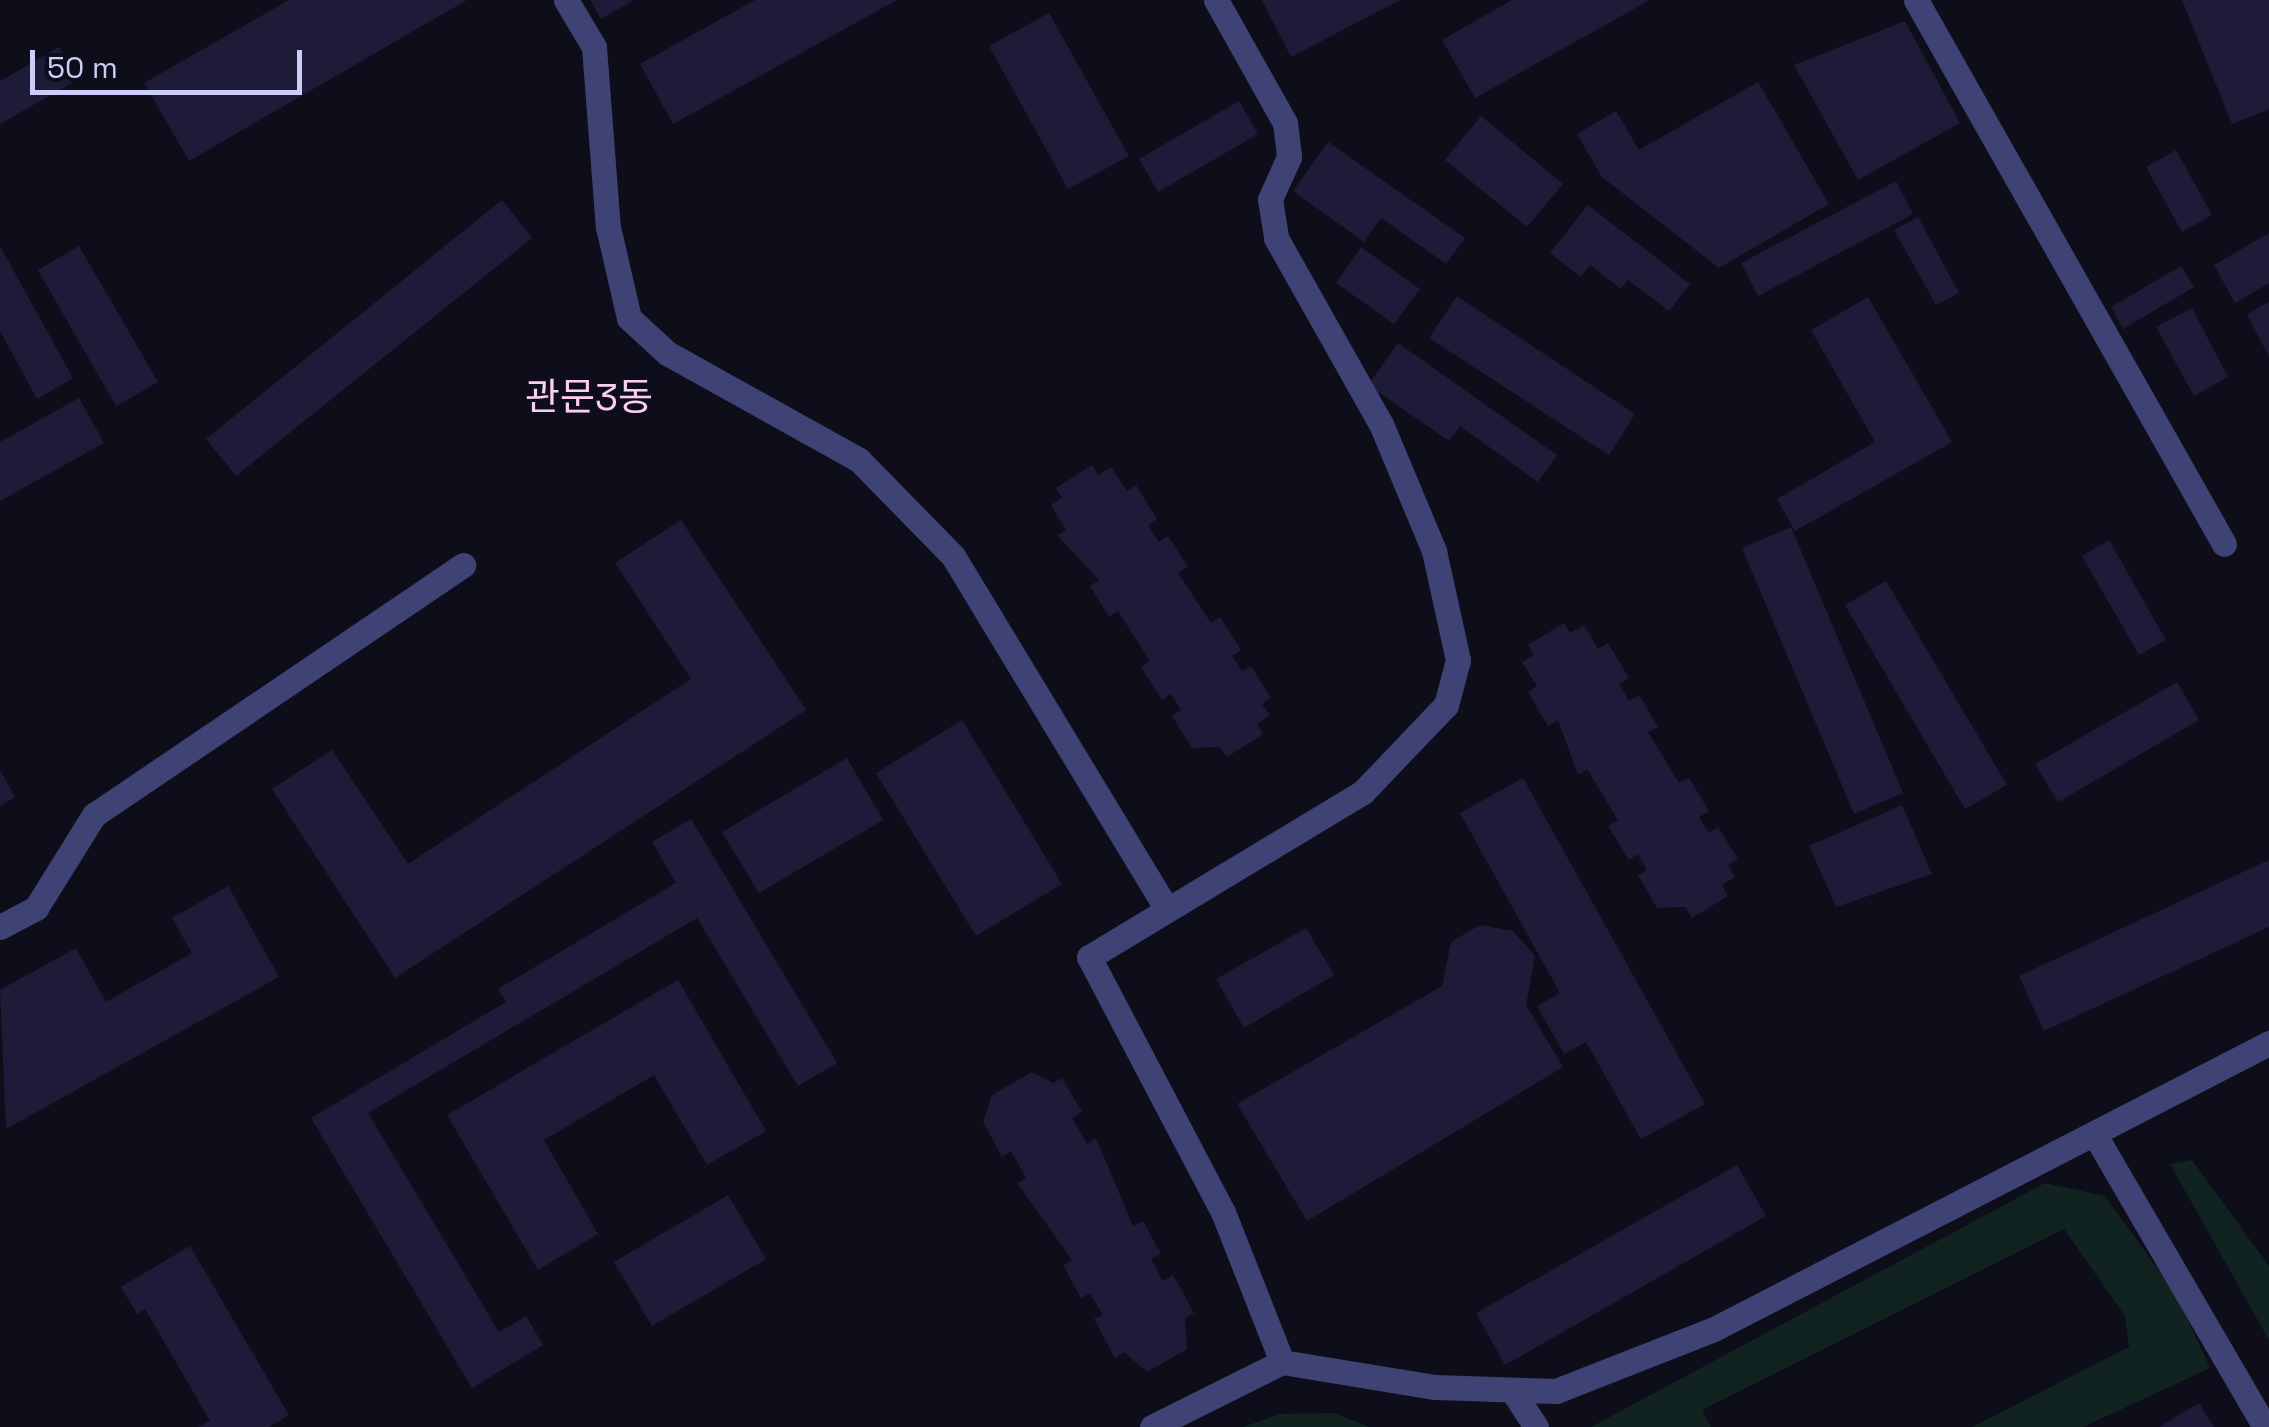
<!DOCTYPE html>
<html>
<head>
<meta charset="utf-8">
<style>
	body { margin:0 }
	#map { position:relative; width:2269px; height:1427px; overflow:hidden; background:#0e0d1a; font-family:"Space Grotesk","Noto Sans KR",sans-serif }
	div>[style] { position:absolute }
	.green>* { inset:0; background:#112320 }
	.building>* { inset:0; background:#1e1b39 }
	.minor>* { height:25px; margin:-12.5px; padding:0 12.5px; transform-origin:12.5px; border-radius:12.5px; background:#3e4274 }
	span { translate:-50% -50%; white-space:nowrap; text-align:center; line-height:1.15; -webkit-text-stroke:8px #0e0d1a; paint-order:stroke }
	.quarter-label { font-size:38px; color:#f9ceef }
	.scale { position:absolute; left:30px; top:50px; width:272px; height:45px; box-sizing:border-box; border:5px solid #cdcdf9; border-top:0; padding-left:12px; font-size:30px; line-height:35px; white-space:nowrap; color:#cdcdf9; -webkit-text-stroke:8px #0e0d1a; paint-order:stroke }
</style>
</head>
<body>
<div id="map">
	<div class="green">
		<i style="clip-path:polygon(2192px 1160px,2269px 1266px,2269px 1340px,2170px 1164px)"></i>
		<i style="clip-path:polygon(2045px 1183px,2105px 1196px,2177px 1296px,2210px 1368px,2083px 1427px,1972px 1427px,2129px 1347px,2125px 1316px,2064px 1229px,1702px 1410px,1711px 1427px,1591px 1427px)"></i>
		<i style="clip-path:polygon(1334px 1413px,1369px 1427px,1243px 1427px,1280px 1414px)"></i>
	</div>
	<div class="building">
		<i style="clip-path:polygon(289px 0,467px 0,189px 161px,144px 83px)"></i>
		<i style="clip-path:polygon(590px 0,634px 0,601px 19px)"></i>
		<i style="clip-path:polygon(755px 0,897px 0,673px 124px,640px 64px)"></i>
		<i style="clip-path:polygon(1262px 0,1400px 0,1291px 57px)"></i>
		<i style="clip-path:polygon(1512px 0,1650px 0,1475px 98px,1442px 40px)"></i>
		<i style="clip-path:polygon(2182px 0,2269px 0,2269px 109px,2232px 124px)"></i>
		<i style="clip-path:polygon(1049px 13px,1129px 156px,1068px 189px,989px 46px)"></i>
		<i style="clip-path:polygon(1905px 21px,1960px 123px,1858px 180px,1794px 65px)"></i>
		<i style="clip-path:polygon(59px 47px,77px 80px,0 124px,0 81px)"></i>
		<i style="clip-path:polygon(1758px 82px,1829px 204px,1719px 268px,1602px 177px,1577px 134px,1616px 111px,1639px 150px)"></i>
		<i style="clip-path:polygon(1239px 101px,1258px 134px,1158px 192px,1139px 159px)"></i>
		<i style="clip-path:polygon(1481px 116px,1563px 184px,1527px 227px,1445px 160px)"></i>
		<i style="clip-path:polygon(1328px 142px,1465px 238px,1446px 264px,1381px 218px,1364px 242px,1293px 191px)"></i>
		<i style="clip-path:polygon(2176px 150px,2212px 215px,2182px 232px,2146px 167px)"></i>
		<i style="clip-path:polygon(1896px 181px,1913px 214px,1758px 296px,1741px 263px)"></i>
		<i style="clip-path:polygon(502px 200px,532px 238px,236px 476px,206px 439px)"></i>
		<i style="clip-path:polygon(1588px 205px,1690px 284px,1669px 311px,1628px 280px,1621px 289px,1590px 265px,1581px 277px,1550px 253px)"></i>
		<i style="clip-path:polygon(1918px 217px,1959px 293px,1936px 305px,1894px 230px)"></i>
		<i style="clip-path:polygon(2269px 233px,2269px 283px,2235px 303px,2214px 265px)"></i>
		<i style="clip-path:polygon(0 246px,73px 378px,37px 399px,0 331px)"></i>
		<i style="clip-path:polygon(79px 246px,158px 382px,116px 406px,38px 270px)"></i>
		<i style="clip-path:polygon(1361px 247px,1420px 289px,1394px 324px,1336px 283px)"></i>
		<i style="clip-path:polygon(2181px 266px,2194px 287px,2123px 329px,2111px 307px)"></i>
		<i style="clip-path:polygon(1457px 296px,1635px 414px,1609px 455px,1429px 338px)"></i>
		<i style="clip-path:polygon(1868px 297px,1952px 442px,1795px 531px,1777px 499px,1875px 442px,1811px 330px)"></i>
		<i style="clip-path:polygon(2269px 302px,2269px 357px,2247px 314px)"></i>
		<i style="clip-path:polygon(2192px 308px,2228px 377px,2194px 396px,2156px 327px)"></i>
		<i style="clip-path:polygon(1398px 343px,1557px 455px,1538px 482px,1460px 426px,1449px 441px,1368px 385px)"></i>
		<i style="clip-path:polygon(79px 398px,104px 443px,0 501px,0 442px)"></i>
		<i style="clip-path:polygon(1092px 465px,1098px 475px,1111px 467px,1127px 491px,1136px 485px,1157px 519px,1148px 525px,1159px 542px,1168px 536px,1188px 567px,1178px 573px,1211px 623px,1220px 617px,1241px 650px,1232px 656px,1242px 671px,1251px 666px,1271px 698px,1262px 704px,1270px 715px,1257px 724px,1263px 734px,1227px 757px,1220px 747px,1192px 748px,1172px 716px,1181px 710px,1171px 694px,1162px 700px,1141px 667px,1150px 661px,1118px 611px,1109px 617px,1090px 586px,1099px 580px,1057px 535px,1066px 530px,1051px 505px,1062px 498px,1056px 488px)"></i>
		<i style="clip-path:polygon(681px 520px,806px 710px,395px 978px,272px 789px,332px 750px,408px 864px,691px 679px,615px 563px)"></i>
		<i style="clip-path:polygon(1791px 527px,1903px 793px,1854px 814px,1742px 548px)"></i>
		<i style="clip-path:polygon(2109px 540px,2166px 640px,2139px 655px,2082px 556px)"></i>
		<i style="clip-path:polygon(1886px 581px,2007px 785px,1965px 809px,1845px 605px)"></i>
		<i style="clip-path:polygon(1564px 623px,1570px 633px,1584px 625px,1598px 649px,1608px 643px,1629px 678px,1619px 684px,1629px 701px,1639px 695px,1658px 727px,1648px 732px,1679px 783px,1689px 778px,1709px 811px,1699px 817px,1709px 833px,1718px 827px,1738px 859px,1728px 865px,1735px 877px,1722px 885px,1728px 896px,1692px 918px,1685px 907px,1657px 908px,1638px 875px,1647px 870px,1638px 854px,1629px 860px,1608px 826px,1618px 820px,1587px 769px,1578px 775px,1558px 720px,1548px 726px,1528px 692px,1537px 686px,1522px 662px,1534px 655px,1528px 645px)"></i>
		<i style="clip-path:polygon(2177px 682px,2199px 720px,2058px 802px,2035px 764px)"></i>
		<i style="clip-path:polygon(962px 720px,1062px 884px,976px 936px,876px 773px)"></i>
		<i style="clip-path:polygon(847px 758px,883px 820px,759px 893px,722px 832px)"></i>
		<i style="clip-path:polygon(0 770px,15px 797px,0 806px)"></i>
		<i style="clip-path:polygon(1523px 778px,1705px 1104px,1641px 1139px,1586px 1042px,1564px 1054px,1537px 1006px,1560px 993px,1460px 813px)"></i>
		<i style="clip-path:polygon(1902px 805px,1932px 874px,1836px 907px,1809px 846px)"></i>
		<i style="clip-path:polygon(691px 819px,837px 1063px,798px 1086px,697px 918px,368px 1113px,499px 1332px,526px 1316px,543px 1345px,472px 1388px,311px 1118px,506px 1002px,498px 989px,676px 883px,652px 842px)"></i>
		<i style="clip-path:polygon(2269px 860px,2269px 927px,2044px 1031px,2019px 976px)"></i>
		<i style="clip-path:polygon(228px 886px,279px 977px,6px 1129px,0 990px,76px 948px,106px 1002px,192px 953px,172px 918px)"></i>
		<i style="clip-path:polygon(1480px 925px,1513px 931px,1535px 956px,1526px 1005px,1563px 1067px,1307px 1221px,1237px 1104px,1442px 986px,1451px 942px)"></i>
		<i style="clip-path:polygon(1306px 928px,1334px 975px,1244px 1028px,1216px 979px)"></i>
		<i style="clip-path:polygon(678px 980px,766px 1131px,707px 1165px,654px 1075px,544px 1140px,598px 1234px,538px 1270px,447px 1115px)"></i>
		<i style="clip-path:polygon(1032px 1072px,1053px 1083px,1062px 1078px,1082px 1112px,1072px 1118px,1087px 1144px,1096px 1138px,1133px 1226px,1143px 1221px,1161px 1254px,1151px 1259px,1163px 1281px,1173px 1275px,1194px 1313px,1185px 1318px,1187px 1349px,1147px 1372px,1124px 1352px,1115px 1358px,1094px 1319px,1103px 1315px,1090px 1293px,1081px 1298px,1063px 1265px,1072px 1260px,1017px 1183px,1026px 1178px,1011px 1151px,1002px 1157px,983px 1122px,992px 1095px)"></i>
		<i style="clip-path:polygon(1737px 1165px,1766px 1216px,1505px 1365px,1476px 1313px)"></i>
		<i style="clip-path:polygon(728px 1195px,766px 1259px,652px 1326px,614px 1262px)"></i>
		<i style="clip-path:polygon(190px 1246px,289px 1415px,269px 1427px,198px 1427px,210px 1421px,145px 1309px,137px 1314px,121px 1287px)"></i>
		<i style="clip-path:polygon(2199px 1403px,2214px 1427px,2159px 1427px)"></i>
	</div>
	<div class="minor">
		<i style="left:566px;top:0;width:55px;rotate:59.2deg"></i>
		<i style="left:594px;top:47px;width:181px;rotate:85.6deg"></i>
		<i style="left:608px;top:227px;width:93px;rotate:77deg"></i>
		<i style="left:629px;top:318px;width:52px;rotate:42.6deg"></i>
		<i style="left:667px;top:353px;width:220px;rotate:29.1deg"></i>
		<i style="left:859px;top:460px;width:134px;rotate:45.6deg"></i>
		<i style="left:953px;top:556px;width:408px;rotate:58.8deg"></i>
		<i style="left:1216px;top:0;width:141px;rotate:60.7deg"></i>
		<i style="left:1285px;top:123px;width:34px;rotate:83deg"></i>
		<i style="left:1289px;top:157px;width:46px;rotate:114.3deg"></i>
		<i style="left:1270px;top:199px;width:39px;rotate:81deg"></i>
		<i style="left:1276px;top:238px;width:214px;rotate:60.6deg"></i>
		<i style="left:1381px;top:424px;width:138px;rotate:67.3deg"></i>
		<i style="left:1434px;top:551px;width:112px;rotate:77.6deg"></i>
		<i style="left:1458px;top:660px;width:47px;rotate:104.9deg"></i>
		<i style="left:1446px;top:705px;width:120px;rotate:133.7deg"></i>
		<i style="left:1363px;top:792px;width:320px;rotate:148.9deg"></i>
		<i style="left:1089px;top:957px;width:288px;rotate:62.3deg"></i>
		<i style="left:1223px;top:1212px;width:161px;rotate:68.5deg"></i>
		<i style="left:1916px;top:0;width:625px;rotate:60.48deg"></i>
		<i style="left:0;top:927px;width:41px;rotate:-27.8deg"></i>
		<i style="left:36px;top:908px;width:110px;rotate:-58.1deg"></i>
		<i style="left:94px;top:815px;width:446px;rotate:-34.1deg"></i>
		<i style="left:2095px;top:1135px;width:338px;rotate:59.8deg"></i>
		<i style="left:1512px;top:1390px;width:44px;rotate:57deg"></i>
		<i style="left:1152px;top:1427px;width:145px;rotate:-26.6deg"></i>
		<i style="left:1282px;top:1362px;width:155px;rotate:9.3deg"></i>
		<i style="left:1435px;top:1387px;width:121px;rotate:1.9deg"></i>
		<i style="left:1556px;top:1391px;width:168px;rotate:-21.4deg"></i>
		<i style="left:1712px;top:1330px;width:627px;rotate:-27.26deg"></i>
	</div>
	<div class="quarter-label">
		<span style="left:589px;top:398px">관문3동</span>
	</div>
	<div class="scale">50 m</div>
</div>
</body>
</html>
